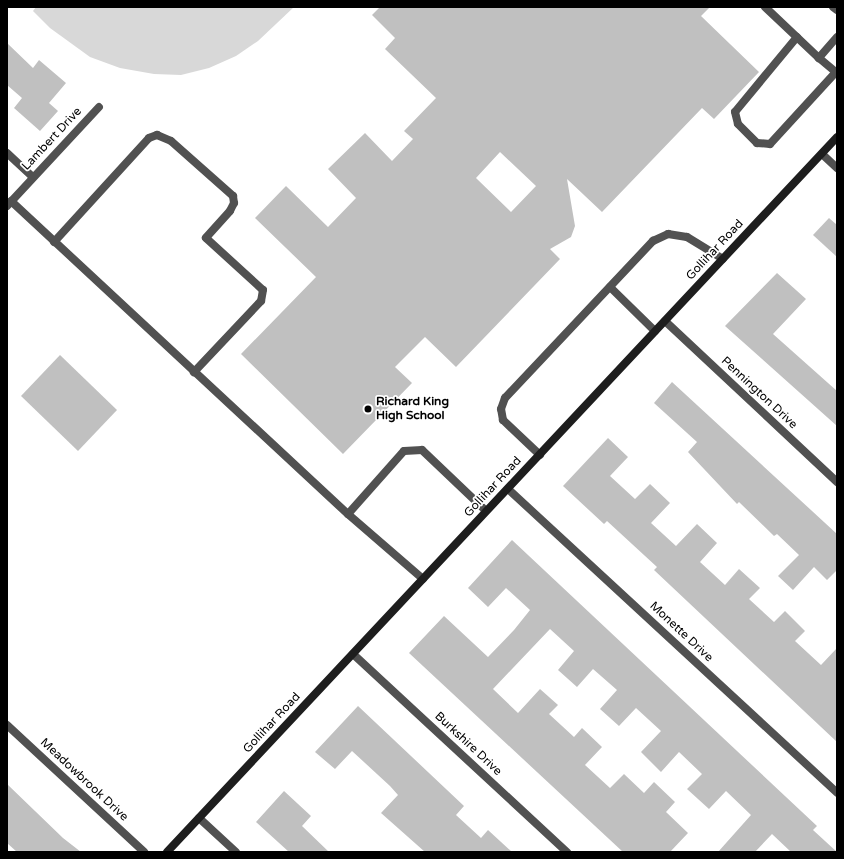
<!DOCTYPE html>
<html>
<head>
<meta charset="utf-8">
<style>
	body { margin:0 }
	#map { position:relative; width:844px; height:859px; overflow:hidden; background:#fff; font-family:"Varela Round",sans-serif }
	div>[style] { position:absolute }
	.green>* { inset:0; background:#d8d8d8 }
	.building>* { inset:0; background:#c0c0c0 }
	.lane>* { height:8px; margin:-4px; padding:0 4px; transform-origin:4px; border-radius:4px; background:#515151 }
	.street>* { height:8px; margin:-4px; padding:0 4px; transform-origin:4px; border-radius:4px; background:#515151 }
	.secondary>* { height:8px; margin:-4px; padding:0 4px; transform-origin:4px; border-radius:4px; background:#1e1e1e }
	.dots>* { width:11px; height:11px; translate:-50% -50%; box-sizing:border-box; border:2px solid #fff; border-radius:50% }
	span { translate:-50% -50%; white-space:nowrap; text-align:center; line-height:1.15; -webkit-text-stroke:3.5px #fff; paint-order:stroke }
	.street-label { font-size:12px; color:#000 }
	.poi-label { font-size:12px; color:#000; font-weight:700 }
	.left { translate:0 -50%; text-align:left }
	.frame { position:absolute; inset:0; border:8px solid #000; pointer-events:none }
</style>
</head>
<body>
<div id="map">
	<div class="green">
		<i style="clip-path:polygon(36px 7px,294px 7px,258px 41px,236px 56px,209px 68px,181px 75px,154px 74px,120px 68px,90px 57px,50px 28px,33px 11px)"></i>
	</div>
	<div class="building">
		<i style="clip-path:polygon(evenodd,380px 7px,710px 7px,701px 16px,759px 72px,714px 119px,702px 108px,602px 212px,567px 179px,575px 226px,571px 237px,550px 249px,560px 259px,456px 367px,425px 337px,395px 367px,412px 383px,343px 454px,241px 354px,316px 277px,255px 218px,286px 186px,328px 227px,356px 198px,328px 169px,365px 133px,392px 161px,413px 139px,404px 131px,436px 98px,385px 49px,395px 38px,372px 15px,380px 7px,500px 152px,536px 186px,511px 212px,476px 178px,500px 152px)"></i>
		<i style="clip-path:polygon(7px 43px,33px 68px,39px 60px,66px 83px,49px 103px,58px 111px,40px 131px,14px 108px,22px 98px,7px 85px)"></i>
		<i style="clip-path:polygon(829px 218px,837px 225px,837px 257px,813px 235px)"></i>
		<i style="clip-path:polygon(777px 273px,806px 299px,773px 334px,837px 391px,837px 426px,725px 326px)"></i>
		<i style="clip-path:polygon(60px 355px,117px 410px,78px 451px,21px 396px)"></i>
		<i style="clip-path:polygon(672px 382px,837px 534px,837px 570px,827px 580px,814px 567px,793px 590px,778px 576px,799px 555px,777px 534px,774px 536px,739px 502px,737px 504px,688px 452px,697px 442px,654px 403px)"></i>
		<i style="clip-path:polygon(608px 438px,628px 457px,610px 476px,635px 499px,650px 484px,670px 503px,651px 523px,676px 546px,697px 524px,717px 543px,700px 562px,725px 585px,739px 569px,760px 588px,749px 599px,774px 622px,785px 611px,805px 631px,795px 641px,821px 665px,837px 648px,837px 742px,654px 570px,657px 567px,607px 521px,604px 524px,563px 486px)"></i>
		<i style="clip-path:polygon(512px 540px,817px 826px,813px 830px,837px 852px,791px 852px,772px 834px,755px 852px,718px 852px,751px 815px,726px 791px,709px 809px,687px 789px,702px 774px,679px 752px,661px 772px,641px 752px,661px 731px,636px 708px,619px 726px,600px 709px,617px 690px,593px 669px,577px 687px,558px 670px,574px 651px,550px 629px,493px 689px,518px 713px,540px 689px,558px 705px,549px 714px,574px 737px,582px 728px,602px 747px,585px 765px,610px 788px,624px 774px,644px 793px,654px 782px,675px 802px,666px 812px,688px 833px,670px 852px,623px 852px,409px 653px,444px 616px,488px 657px,514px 630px,530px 610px,506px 588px,488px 607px,468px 588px)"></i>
		<i style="clip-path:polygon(358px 706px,464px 806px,456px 815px,481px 838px,488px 830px,512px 852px,425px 852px,381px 813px,398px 795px,390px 786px,352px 751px,335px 769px,315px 752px)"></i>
		<i style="clip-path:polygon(7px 784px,63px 838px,81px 852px,17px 852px,7px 843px)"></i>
		<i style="clip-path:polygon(284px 791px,311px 816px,302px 826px,329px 852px,289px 852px,256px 822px)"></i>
	</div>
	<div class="lane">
		<i style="left:765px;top:7px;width:74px;rotate:43.4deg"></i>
		<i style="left:833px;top:7px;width:5px;rotate:37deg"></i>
		<i style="left:797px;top:37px;width:97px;rotate:129.6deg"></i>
		<i style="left:735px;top:112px;width:12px;rotate:76deg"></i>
		<i style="left:738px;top:124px;width:27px;rotate:45deg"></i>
		<i style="left:757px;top:143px;width:13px;rotate:4deg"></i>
		<i style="left:770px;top:144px;width:98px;rotate:-47.5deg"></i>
		<i style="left:837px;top:37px;width:28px;rotate:131deg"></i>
		<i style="left:819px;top:58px;width:23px;rotate:40deg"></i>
		<i style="left:11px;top:201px;width:460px;rotate:42.9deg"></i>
		<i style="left:54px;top:242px;width:141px;rotate:-47.6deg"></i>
		<i style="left:149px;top:138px;width:9px;rotate:-21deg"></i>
		<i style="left:157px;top:135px;width:15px;rotate:23deg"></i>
		<i style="left:171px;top:141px;width:83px;rotate:41.6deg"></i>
		<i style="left:233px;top:196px;width:7px;rotate:82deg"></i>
		<i style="left:234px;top:203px;width:9px;rotate:117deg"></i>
		<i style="left:230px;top:211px;width:36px;rotate:132deg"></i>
		<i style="left:206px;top:238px;width:77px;rotate:42.4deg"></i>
		<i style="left:263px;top:290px;width:11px;rotate:100deg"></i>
		<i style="left:261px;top:301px;width:98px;rotate:133.3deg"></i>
		<i style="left:610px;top:287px;width:63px;rotate:44.4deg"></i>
		<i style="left:540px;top:455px;width:51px;rotate:-136.6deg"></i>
		<i style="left:503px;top:420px;width:11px;rotate:-100deg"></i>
		<i style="left:501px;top:409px;width:12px;rotate:-70deg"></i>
		<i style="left:505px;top:398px;width:216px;rotate:-46.7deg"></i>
		<i style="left:653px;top:241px;width:17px;rotate:-25deg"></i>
		<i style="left:668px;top:234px;width:19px;rotate:9deg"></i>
		<i style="left:687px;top:237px;width:42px;rotate:31.4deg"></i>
		<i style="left:423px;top:579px;width:99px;rotate:-139.1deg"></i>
		<i style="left:348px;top:514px;width:84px;rotate:-48.4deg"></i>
		<i style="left:404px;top:451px;width:18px;rotate:-3deg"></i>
		<i style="left:422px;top:450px;width:88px;rotate:43.6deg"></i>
	</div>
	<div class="street">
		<i style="left:7px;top:153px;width:35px;rotate:43deg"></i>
		<i style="left:822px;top:154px;width:21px;rotate:43deg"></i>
		<i style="left:7px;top:206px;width:135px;rotate:-47.1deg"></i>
		<i style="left:665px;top:321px;width:236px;rotate:43.1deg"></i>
		<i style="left:508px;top:489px;width:448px;rotate:42.7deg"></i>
		<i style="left:353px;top:654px;width:292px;rotate:42.8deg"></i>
		<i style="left:7px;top:725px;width:187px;rotate:42.8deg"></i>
		<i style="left:199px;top:818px;width:50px;rotate:42.6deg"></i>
	</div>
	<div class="secondary">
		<i style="left:167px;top:852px;width:980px;rotate:-46.86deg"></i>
	</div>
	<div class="dots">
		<i style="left:368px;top:409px;background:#000"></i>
	</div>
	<div class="street-label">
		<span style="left:52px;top:139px;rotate:-47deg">Lambert Drive</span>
		<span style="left:715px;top:250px;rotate:-47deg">Gollihar Road</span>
		<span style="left:759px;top:393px;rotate:43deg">Pennington Drive</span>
		<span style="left:493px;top:487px;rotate:-47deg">Gollihar Road</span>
		<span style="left:681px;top:632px;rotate:43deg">Monette Drive</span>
		<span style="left:272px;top:723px;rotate:-47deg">Gollihar Road</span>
		<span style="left:468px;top:744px;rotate:43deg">Burkshire Drive</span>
		<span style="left:84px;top:780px;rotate:43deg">Meadowbrook Drive</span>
	</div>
	<div class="poi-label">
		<span class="left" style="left:376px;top:409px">Richard King<br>High School</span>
	</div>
	<div class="frame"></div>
</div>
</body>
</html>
